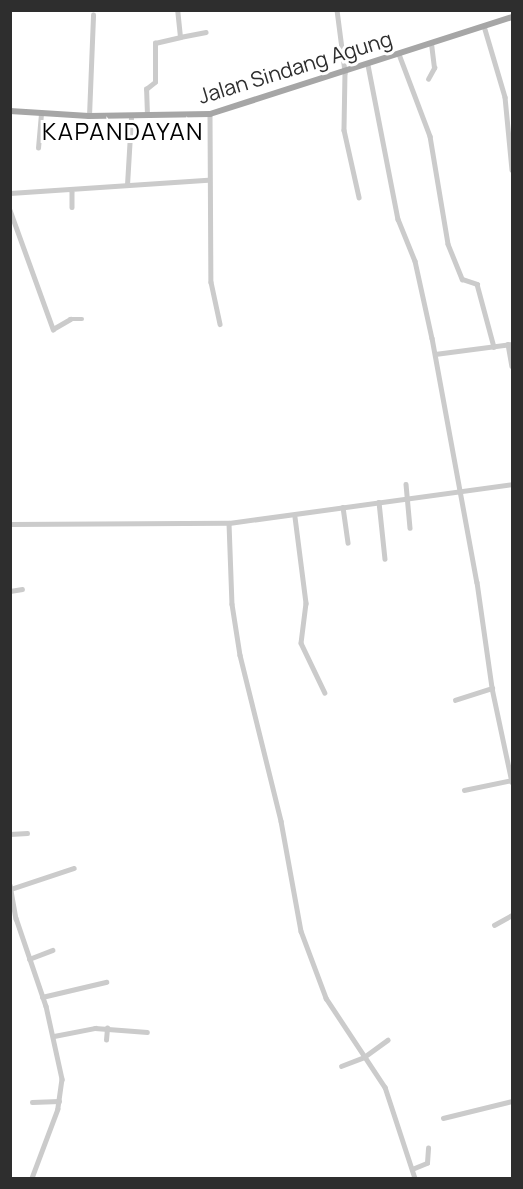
<!DOCTYPE html>
<html>
<head>
<meta charset="utf-8">
<style>
	body { margin:0 }
	#map { position:relative; width:523px; height:1189px; overflow:hidden; background:#fff; font-family:Manrope,sans-serif }
	div>[style] { position:absolute }
	.minor>* { height:4.5px; margin:-2.25px; padding:0 2.25px; transform-origin:2.25px; border-radius:2.25px; background:#cbcbcb }
	.major>* { height:6px; margin:-3px; padding:0 3px; transform-origin:3px; border-radius:3px; background:#a6a6a6 }
	span { translate:-50% -50%; white-space:nowrap; text-align:center; line-height:1.15; -webkit-text-stroke:6px #fff; paint-order:stroke }
	.street-label { font-size:21px; color:#2e2e2e }
	.quarter-label { font-size:24px; color:#000; letter-spacing:1.5px }
	.frame { position:absolute; inset:0; border:12px solid #2e2e2e; pointer-events:none }
</style>
</head>
<body>
<div id="map">
	<div class="minor">
		<i style="left:337px;top:10px;width:63px;rotate:82.6deg"></i>
		<i style="left:345px;top:72px;width:58px;rotate:91deg"></i>
		<i style="left:344px;top:130px;width:69px;rotate:77.4deg"></i>
		<i style="left:484px;top:26px;width:74px;rotate:73.5deg"></i>
		<i style="left:505px;top:97px;width:73px;rotate:84.5deg"></i>
		<i style="left:180px;top:37px;width:26px;rotate:-11deg"></i>
		<i style="left:399px;top:54px;width:88px;rotate:69.3deg"></i>
		<i style="left:430px;top:136px;width:109px;rotate:80.5deg"></i>
		<i style="left:448px;top:244px;width:38px;rotate:68deg"></i>
		<i style="left:462px;top:279px;width:16px;rotate:18deg"></i>
		<i style="left:477px;top:284px;width:65px;rotate:74.9deg"></i>
		<i style="left:368px;top:65px;width:157px;rotate:79deg"></i>
		<i style="left:398px;top:219px;width:45px;rotate:68deg"></i>
		<i style="left:415px;top:261px;width:79px;rotate:77.6deg"></i>
		<i style="left:432px;top:338px;width:248px;rotate:79.6deg"></i>
		<i style="left:477px;top:582px;width:107px;rotate:81.9deg"></i>
		<i style="left:492px;top:688px;width:96px;rotate:78deg"></i>
		<i style="left:428px;top:79px;width:13px;rotate:-61deg"></i>
		<i style="left:434px;top:68px;width:25px;rotate:-97deg"></i>
		<i style="left:210px;top:114px;width:168px;rotate:89.7deg"></i>
		<i style="left:211px;top:282px;width:43px;rotate:77.9deg"></i>
		<i style="left:147px;top:115px;width:26px;rotate:-92deg"></i>
		<i style="left:146px;top:89px;width:11px;rotate:-38deg"></i>
		<i style="left:155px;top:82px;width:39px;rotate:-90deg"></i>
		<i style="left:155px;top:43px;width:26px;rotate:-13deg"></i>
		<i style="left:180px;top:37px;width:27px;rotate:-96deg"></i>
		<i style="left:89px;top:116px;width:101px;rotate:-87.7deg"></i>
		<i style="left:38px;top:148px;width:35px;rotate:-85deg"></i>
		<i style="left:127px;top:185px;width:68px;rotate:-86.6deg"></i>
		<i style="left:72px;top:192px;width:15px;rotate:90deg"></i>
		<i style="left:10px;top:193px;width:198px;rotate:-3.8deg"></i>
		<i style="left:10px;top:210px;width:127px;rotate:70.1deg"></i>
		<i style="left:53px;top:329px;width:20px;rotate:-30deg"></i>
		<i style="left:70px;top:319px;width:12px"></i>
		<i style="left:508px;top:344px;width:22px;rotate:80deg"></i>
		<i style="left:435px;top:354px;width:78px;rotate:-7.4deg"></i>
		<i style="left:406px;top:484px;width:44px;rotate:84.8deg"></i>
		<i style="left:379px;top:502px;width:57px;rotate:84deg"></i>
		<i style="left:343px;top:507px;width:36px;rotate:82deg"></i>
		<i style="left:295px;top:517px;width:87px;rotate:82.7deg"></i>
		<i style="left:306px;top:603px;width:40px;rotate:97.1deg"></i>
		<i style="left:301px;top:643px;width:55px;rotate:64.4deg"></i>
		<i style="left:229px;top:523px;width:81px;rotate:87.9deg"></i>
		<i style="left:232px;top:604px;width:52px;rotate:81.1deg"></i>
		<i style="left:240px;top:655px;width:171px;rotate:76.1deg"></i>
		<i style="left:281px;top:821px;width:112px;rotate:79.7deg"></i>
		<i style="left:301px;top:931px;width:72px;rotate:69.5deg"></i>
		<i style="left:326px;top:998px;width:107px;rotate:56.5deg"></i>
		<i style="left:385px;top:1087px;width:96px;rotate:71.8deg"></i>
		<i style="left:10px;top:524px;width:219px;rotate:-0.3deg"></i>
		<i style="left:229px;top:523px;width:286px;rotate:-7.8deg"></i>
		<i style="left:10px;top:591px;width:12px;rotate:-9deg"></i>
		<i style="left:455px;top:700px;width:39px;rotate:-18deg"></i>
		<i style="left:464px;top:790px;width:49px;rotate:-11.8deg"></i>
		<i style="left:10px;top:834px;width:17px;rotate:-3deg"></i>
		<i style="left:10px;top:885px;width:34px;rotate:80deg"></i>
		<i style="left:16px;top:918px;width:93px;rotate:71.2deg"></i>
		<i style="left:46px;top:1006px;width:75px;rotate:77.6deg"></i>
		<i style="left:62px;top:1079px;width:30px;rotate:98deg"></i>
		<i style="left:58px;top:1109px;width:74px;rotate:110.6deg"></i>
		<i style="left:11px;top:889px;width:66px;rotate:-18.4deg"></i>
		<i style="left:494px;top:925px;width:21px;rotate:-29deg"></i>
		<i style="left:29px;top:959px;width:25px;rotate:-21deg"></i>
		<i style="left:42px;top:997px;width:66px;rotate:-13.2deg"></i>
		<i style="left:54px;top:1036px;width:42px;rotate:-11deg"></i>
		<i style="left:95px;top:1028px;width:52px;rotate:4.4deg"></i>
		<i style="left:106px;top:1040px;width:12px;rotate:-85deg"></i>
		<i style="left:341px;top:1066px;width:25px;rotate:-21deg"></i>
		<i style="left:364px;top:1057px;width:29px;rotate:-36deg"></i>
		<i style="left:32px;top:1102px;width:27px;rotate:-2deg"></i>
		<i style="left:443px;top:1118px;width:71px;rotate:-13.8deg"></i>
		<i style="left:412px;top:1169px;width:16px;rotate:-22deg"></i>
		<i style="left:427px;top:1163px;width:15px;rotate:-86deg"></i>
	</div>
	<div class="major">
		<i style="left:10px;top:111px;width:79px;rotate:3.6deg"></i>
		<i style="left:89px;top:116px;width:121px;rotate:-0.9deg"></i>
		<i style="left:210px;top:114px;width:317px;rotate:-17.8deg"></i>
	</div>
	<div class="street-label">
		<span style="left:295px;top:67px;rotate:-17deg">Jalan Sindang Agung</span>
	</div>
	<div class="quarter-label">
		<span style="left:123px;top:131px">KAPANDAYAN</span>
	</div>
	<div class="frame"></div>
</div>
</body>
</html>
